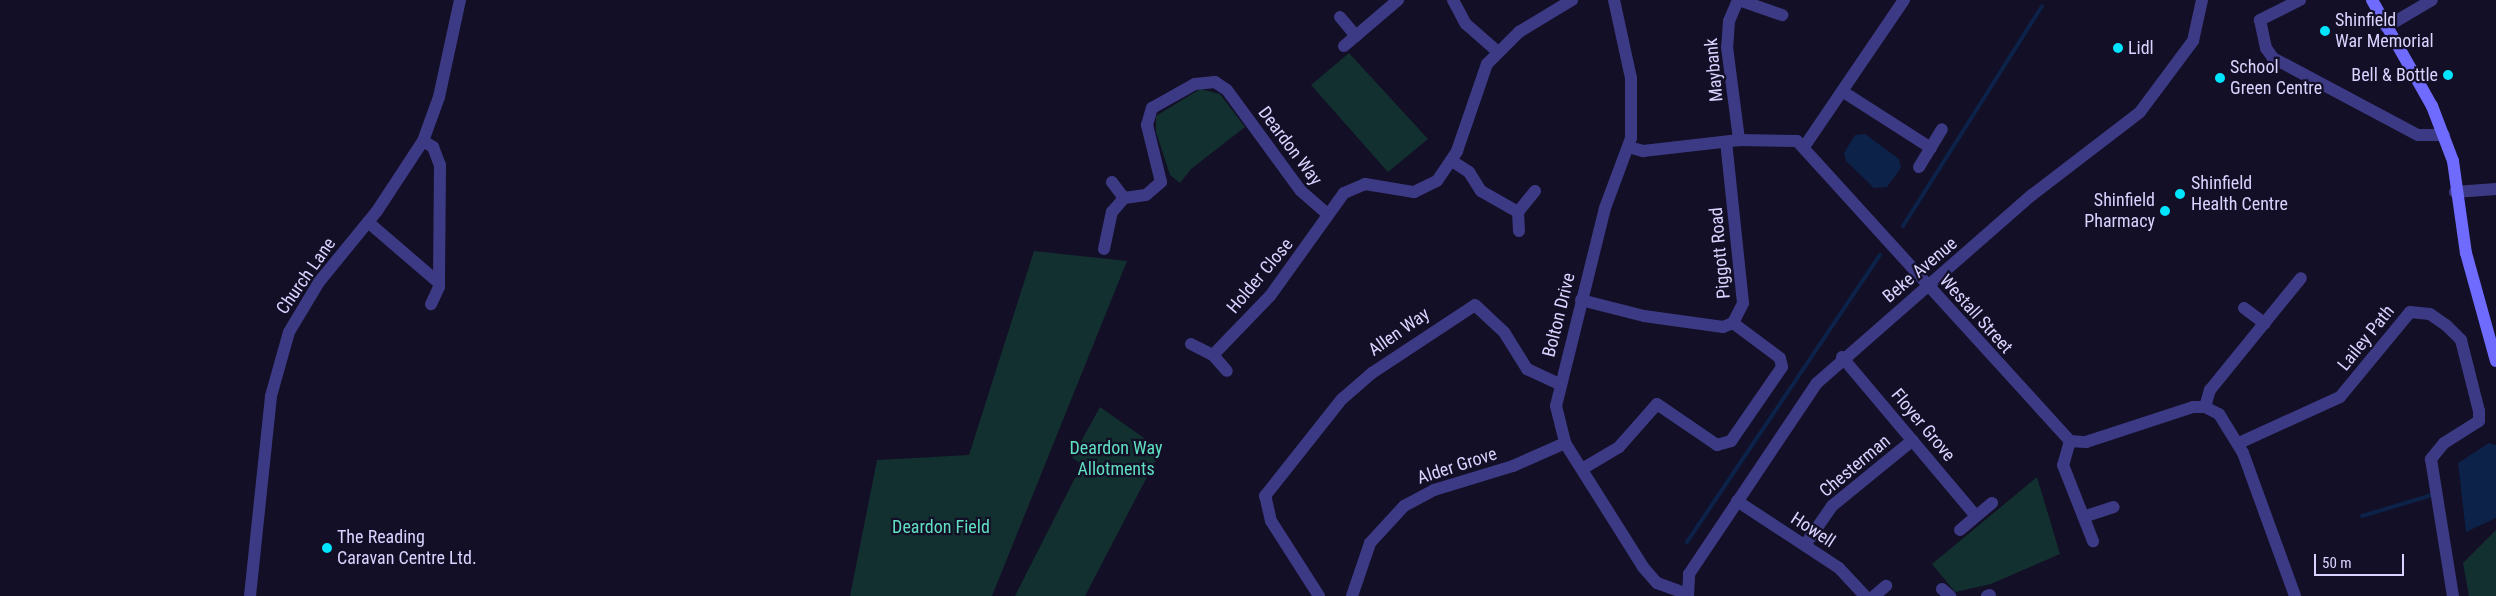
<!DOCTYPE html>
<html>
<head>
<meta charset="utf-8">
<style>
	body { margin:0 }
	#map { position:relative; width:2496px; height:596px; overflow:hidden; background:#130f26; font-family:"Roboto Condensed",sans-serif }
	div>[style] { position:absolute }
	.green>* { inset:0; background:#12302f }
	.water>* { inset:0; background:#0c2248 }
	.stream>* { height:4px; margin:-2px; padding:0 2px; transform-origin:2px; border-radius:2px; background:#0c2248 }
	.street>* { height:12px; margin:-6px; padding:0 6px; transform-origin:6px; border-radius:6px; background:#3d3a85 }
	.secondary>* { height:12px; margin:-6px; padding:0 6px; transform-origin:6px; border-radius:6px; background:#6f6bff }
	.dots>* { width:14px; height:14px; translate:-50% -50%; box-sizing:border-box; border:2px solid #130f26; border-radius:50% }
	span { translate:-50% -50%; white-space:nowrap; text-align:center; line-height:1.15; -webkit-text-stroke:4.5px #130f26; paint-order:stroke }
	.poi-label { font-size:18px; color:#d9d4ff }
	.left { translate:0 -50%; text-align:left }
	.right { translate:-100% -50%; text-align:right }
	.street-label { font-size:18px; color:#d9d4ff }
	.park-label { font-size:18px; color:#5fe0c0 }
	.scale { position:absolute; left:2314px; top:554px; width:90px; height:22px; box-sizing:border-box; border:2px solid #d9d4ff; border-top:0; padding-left:6px; font-size:15px; line-height:18px; white-space:nowrap; color:#d9d4ff; -webkit-text-stroke:4px #130f26; paint-order:stroke }
</style>
</head>
<body>
<div id="map">
	<div class="green">
		<i style="clip-path:polygon(1349px 53px,1428px 139px,1388px 172px,1311px 85px)"></i>
		<i style="clip-path:polygon(1200px 89px,1220px 94px,1245px 127px,1191px 169px,1180px 183px,1170px 175px,1156px 132px,1156px 116px)"></i>
		<i style="clip-path:polygon(1034px 251px,1127px 261px,992px 596px,850px 596px,877px 460px,969px 455px)"></i>
		<i style="clip-path:polygon(1100px 407px,1161px 450px,1085px 596px,1015px 596px,1082px 464px,1072px 458px)"></i>
		<i style="clip-path:polygon(2037px 477px,2060px 554px,1991px 584px,1955px 592px,1932px 564px)"></i>
		<i style="clip-path:polygon(2496px 530px,2496px 596px,2469px 596px,2463px 563px)"></i>
	</div>
	<div class="water">
		<i style="clip-path:polygon(1865px 134px,1899px 159px,1901px 168px,1887px 187px,1874px 188px,1846px 161px,1844px 153px,1855px 135px)"></i>
		<i style="clip-path:polygon(2489px 443px,2496px 445px,2496px 518px,2466px 532px,2458px 463px)"></i>
	</div>
	<div class="stream">
		<i style="left:1903px;top:226px;width:260px;rotate:-57.7deg"></i>
		<i style="left:2362px;top:516px;width:73px;rotate:-16.7deg"></i>
		<i style="left:1687px;top:542px;width:346px;rotate:-56.1deg"></i>
	</div>
	<div class="street">
		<i style="left:1453px;top:0;width:27px;rotate:62deg"></i>
		<i style="left:1466px;top:24px;width:41px;rotate:41.1deg"></i>
		<i style="left:1614px;top:0;width:80px;rotate:77.7deg"></i>
		<i style="left:1631px;top:78px;width:60px;rotate:90deg"></i>
		<i style="left:1631px;top:138px;width:75px;rotate:110.4deg"></i>
		<i style="left:1605px;top:208px;width:204px;rotate:103.9deg"></i>
		<i style="left:1556px;top:406px;width:38px;rotate:76deg"></i>
		<i style="left:1565px;top:443px;width:146px;rotate:57.8deg"></i>
		<i style="left:1643px;top:567px;width:21px;rotate:49deg"></i>
		<i style="left:1657px;top:583px;width:32px;rotate:20deg"></i>
		<i style="left:1738px;top:0;width:23px;rotate:113deg"></i>
		<i style="left:1729px;top:21px;width:26px;rotate:94deg"></i>
		<i style="left:1727px;top:47px;width:94px;rotate:82.6deg"></i>
		<i style="left:1739px;top:0;width:46px;rotate:19.2deg"></i>
		<i style="left:2300px;top:0;width:45px;rotate:153.4deg"></i>
		<i style="left:2260px;top:20px;width:29px;rotate:78deg"></i>
		<i style="left:2266px;top:48px;width:12px;rotate:55deg"></i>
		<i style="left:2273px;top:58px;width:164px;rotate:28deg"></i>
		<i style="left:2418px;top:135px;width:26px"></i>
		<i style="left:1340px;top:17px;width:25px;rotate:50deg"></i>
		<i style="left:2386px;top:27px;width:53px;rotate:-30.4deg"></i>
		<i style="left:1344px;top:46px;width:71px;rotate:-40.4deg"></i>
		<i style="left:1845px;top:93px;width:102px;rotate:32.6deg"></i>
		<i style="left:423px;top:141px;width:12px;rotate:31deg"></i>
		<i style="left:433px;top:147px;width:19px;rotate:69deg"></i>
		<i style="left:440px;top:165px;width:122px;rotate:90.5deg"></i>
		<i style="left:439px;top:287px;width:19px;rotate:115deg"></i>
		<i style="left:1629px;top:147px;width:15px;rotate:16deg"></i>
		<i style="left:1643px;top:151px;width:97px;rotate:-6.5deg"></i>
		<i style="left:1739px;top:140px;width:58px;rotate:1deg"></i>
		<i style="left:1797px;top:141px;width:406px;rotate:47.7deg"></i>
		<i style="left:2070px;top:441px;width:16px;rotate:4deg"></i>
		<i style="left:2086px;top:442px;width:113px;rotate:-18.1deg"></i>
		<i style="left:2193px;top:407px;width:12px"></i>
		<i style="left:2205px;top:407px;width:16px;rotate:27deg"></i>
		<i style="left:2219px;top:414px;width:46px;rotate:58.4deg"></i>
		<i style="left:2243px;top:453px;width:152px;rotate:70deg"></i>
		<i style="left:1804px;top:147px;width:178px;rotate:-55.8deg"></i>
		<i style="left:1452px;top:161px;width:20px;rotate:33deg"></i>
		<i style="left:1469px;top:172px;width:22px;rotate:58deg"></i>
		<i style="left:1481px;top:191px;width:43px;rotate:29.6deg"></i>
		<i style="left:1919px;top:167px;width:44px;rotate:-58.8deg"></i>
		<i style="left:2455px;top:192px;width:41px;rotate:-4.2deg"></i>
		<i style="left:1124px;top:198px;width:22px;rotate:-8deg"></i>
		<i style="left:1146px;top:195px;width:20px;rotate:-41deg"></i>
		<i style="left:1161px;top:182px;width:59px;rotate:-103.8deg"></i>
		<i style="left:1147px;top:125px;width:18px;rotate:-74deg"></i>
		<i style="left:1152px;top:108px;width:49px;rotate:-29.2deg"></i>
		<i style="left:1195px;top:84px;width:20px;rotate:-6deg"></i>
		<i style="left:1215px;top:82px;width:14px;rotate:34deg"></i>
		<i style="left:1227px;top:90px;width:125px;rotate:53.8deg"></i>
		<i style="left:1301px;top:191px;width:35px;rotate:41deg"></i>
		<i style="left:368px;top:222px;width:94px;rotate:40.7deg"></i>
		<i style="left:1519px;top:231px;width:19px;rotate:-93deg"></i>
		<i style="left:1518px;top:212px;width:27px;rotate:-51deg"></i>
		<i style="left:1104px;top:249px;width:38px;rotate:-78deg"></i>
		<i style="left:1112px;top:212px;width:18px;rotate:-49deg"></i>
		<i style="left:1124px;top:198px;width:20px;rotate:-127deg"></i>
		<i style="left:1581px;top:300px;width:65px;rotate:14.3deg"></i>
		<i style="left:1644px;top:316px;width:80px;rotate:7.9deg"></i>
		<i style="left:1723px;top:327px;width:11px;rotate:-22deg"></i>
		<i style="left:1733px;top:323px;width:22px;rotate:-63deg"></i>
		<i style="left:1743px;top:303px;width:162px;rotate:-96deg"></i>
		<i style="left:2244px;top:308px;width:26px;rotate:37deg"></i>
		<i style="left:1191px;top:344px;width:25px;rotate:27deg"></i>
		<i style="left:1213px;top:355px;width:21px;rotate:49deg"></i>
		<i style="left:1213px;top:355px;width:82px;rotate:-46deg"></i>
		<i style="left:1270px;top:296px;width:127px;rotate:-54.3deg"></i>
		<i style="left:1344px;top:193px;width:23px;rotate:-23deg"></i>
		<i style="left:1365px;top:184px;width:50px;rotate:9.3deg"></i>
		<i style="left:1414px;top:192px;width:25px;rotate:-26deg"></i>
		<i style="left:1437px;top:181px;width:36px;rotate:-56deg"></i>
		<i style="left:1457px;top:151px;width:92px;rotate:-71deg"></i>
		<i style="left:1487px;top:64px;width:45px;rotate:-45deg"></i>
		<i style="left:1519px;top:32px;width:62px;rotate:-31.1deg"></i>
		<i style="left:1842px;top:357px;width:208px;rotate:49.9deg"></i>
		<i style="left:2205px;top:407px;width:18px;rotate:-74deg"></i>
		<i style="left:2210px;top:390px;width:144px;rotate:-50.9deg"></i>
		<i style="left:2070px;top:441px;width:25px;rotate:106deg"></i>
		<i style="left:2063px;top:465px;width:82px;rotate:68.5deg"></i>
		<i style="left:2239px;top:443px;width:111px;rotate:-24.5deg"></i>
		<i style="left:2340px;top:397px;width:110px;rotate:-50.5deg"></i>
		<i style="left:2410px;top:312px;width:20px;rotate:6deg"></i>
		<i style="left:2430px;top:314px;width:19px;rotate:35deg"></i>
		<i style="left:2446px;top:325px;width:21px;rotate:45deg"></i>
		<i style="left:2461px;top:340px;width:73px;rotate:75.8deg"></i>
		<i style="left:2479px;top:411px;width:10px;rotate:90deg"></i>
		<i style="left:2479px;top:421px;width:41px;rotate:147.8deg"></i>
		<i style="left:2444px;top:443px;width:21px;rotate:129deg"></i>
		<i style="left:2431px;top:459px;width:139px;rotate:80.9deg"></i>
		<i style="left:1582px;top:469px;width:43px;rotate:-30.7deg"></i>
		<i style="left:1619px;top:447px;width:57px;rotate:-48.5deg"></i>
		<i style="left:1657px;top:404px;width:73px;rotate:34.3deg"></i>
		<i style="left:1717px;top:445px;width:15px;rotate:-16deg"></i>
		<i style="left:1731px;top:441px;width:90px;rotate:-55.4deg"></i>
		<i style="left:1782px;top:367px;width:9px;rotate:-103deg"></i>
		<i style="left:1780px;top:358px;width:59px;rotate:-143.3deg"></i>
		<i style="left:1737px;top:501px;width:122px;rotate:33.3deg"></i>
		<i style="left:1839px;top:568px;width:38px;rotate:47deg"></i>
		<i style="left:2086px;top:516px;width:29px;rotate:-18deg"></i>
		<i style="left:1960px;top:530px;width:42px;rotate:-40.2deg"></i>
		<i style="left:1805px;top:545px;width:47px;rotate:-55.3deg"></i>
		<i style="left:1832px;top:506px;width:104px;rotate:-39.2deg"></i>
		<i style="left:1942px;top:589px;width:11px;rotate:41deg"></i>
		<i style="left:250px;top:596px;width:201px;rotate:-84deg"></i>
		<i style="left:271px;top:396px;width:66px;rotate:-74.3deg"></i>
		<i style="left:289px;top:332px;width:58px;rotate:-59deg"></i>
		<i style="left:319px;top:282px;width:92px;rotate:-50.8deg"></i>
		<i style="left:377px;top:211px;width:84px;rotate:-56.7deg"></i>
		<i style="left:423px;top:141px;width:47px;rotate:-70deg"></i>
		<i style="left:439px;top:97px;width:99px;rotate:-77.8deg"></i>
		<i style="left:1319px;top:596px;width:89px;rotate:-122.6deg"></i>
		<i style="left:1271px;top:521px;width:26px;rotate:-103deg"></i>
		<i style="left:1265px;top:496px;width:124px;rotate:-51.6deg"></i>
		<i style="left:1342px;top:399px;width:40px;rotate:-41deg"></i>
		<i style="left:1372px;top:373px;width:123px;rotate:-33.4deg"></i>
		<i style="left:1475px;top:305px;width:40px;rotate:43deg"></i>
		<i style="left:1504px;top:332px;width:44px;rotate:58.1deg"></i>
		<i style="left:1527px;top:369px;width:35px;rotate:25deg"></i>
		<i style="left:1352px;top:596px;width:56px;rotate:-71.2deg"></i>
		<i style="left:1370px;top:543px;width:50px;rotate:-47.4deg"></i>
		<i style="left:1404px;top:506px;width:34px;rotate:-28deg"></i>
		<i style="left:1434px;top:490px;width:83px;rotate:-16.9deg"></i>
		<i style="left:1513px;top:466px;width:57px;rotate:-23.9deg"></i>
		<i style="left:1688px;top:596px;width:22px;rotate:-87deg"></i>
		<i style="left:1689px;top:574px;width:230px;rotate:-56.2deg"></i>
		<i style="left:1817px;top:383px;width:286px;rotate:-41.2deg"></i>
		<i style="left:2032px;top:195px;width:136px;rotate:-37.5deg"></i>
		<i style="left:2140px;top:112px;width:89px;rotate:-53.3deg"></i>
		<i style="left:2193px;top:41px;width:42px;rotate:-77.6deg"></i>
		<i style="left:1874px;top:596px;width:16px;rotate:-40deg"></i>
		<i style="left:1987px;top:596px;width:3px;rotate:-18deg"></i>
	</div>
	<div class="secondary">
		<i style="left:2372px;top:0;width:122px;rotate:60.5deg"></i>
		<i style="left:2432px;top:106px;width:59px;rotate:69.1deg"></i>
		<i style="left:2453px;top:161px;width:93px;rotate:82deg"></i>
		<i style="left:2466px;top:253px;width:112px;rotate:74.5deg"></i>
	</div>
	<div class="dots">
		<i style="left:2325px;top:31px;background:#00e5ff"></i>
		<i style="left:2118px;top:48px;background:#00e5ff"></i>
		<i style="left:2448px;top:75px;background:#00e5ff"></i>
		<i style="left:2220px;top:78px;background:#00e5ff"></i>
		<i style="left:2180px;top:194px;background:#00e5ff"></i>
		<i style="left:2165px;top:211px;background:#00e5ff"></i>
		<i style="left:327px;top:548px;background:#00e5ff"></i>
	</div>
	<div class="poi-label">
		<span class="left" style="left:2335px;top:31px">Shinfield<br>War Memorial</span>
		<span class="left" style="left:2128px;top:48px">Lidl</span>
		<span class="left" style="left:2230px;top:78px">School<br>Green Centre</span>
		<span class="right" style="left:2438px;top:75px">Bell &amp; Bottle</span>
		<span class="left" style="left:2191px;top:194px">Shinfield<br>Health Centre</span>
		<span class="right" style="left:2155px;top:211px">Shinfield<br>Pharmacy</span>
		<span class="left" style="left:337px;top:548px">The Reading<br>Caravan Centre Ltd.</span>
	</div>
	<div class="street-label">
		<span style="left:1714px;top:70px;rotate:-95deg">Maybank</span>
		<span style="left:1290px;top:146px;rotate:53deg">Deardon Way</span>
		<span style="left:1720px;top:253px;rotate:-95deg">Piggott Road</span>
		<span style="left:1920px;top:270px;rotate:-40deg">Beke Avenue</span>
		<span style="left:306px;top:276px;rotate:-55deg">Church Lane</span>
		<span style="left:1260px;top:276px;rotate:-50deg">Holder Close</span>
		<span style="left:1976px;top:314px;rotate:48deg">Westall Street</span>
		<span style="left:1559px;top:315px;rotate:-76deg">Bolton Drive</span>
		<span style="left:1399px;top:332px;rotate:-35deg">Allen Way</span>
		<span style="left:2366px;top:338px;rotate:-51deg">Lailey Path</span>
		<span style="left:1923px;top:425px;rotate:50deg">Floyer Grove</span>
		<span style="left:1457px;top:466px;rotate:-18deg">Alder Grove</span>
		<span style="left:1855px;top:466px;rotate:-40deg">Chesterman</span>
		<span style="left:1813px;top:530px;rotate:33deg">Howell</span>
	</div>
	<div class="park-label">
		<span style="left:1116px;top:459px">Deardon Way<br>Allotments</span>
		<span style="left:941px;top:527px">Deardon Field</span>
	</div>
	<div class="scale">50 m</div>
</div>
</body>
</html>
